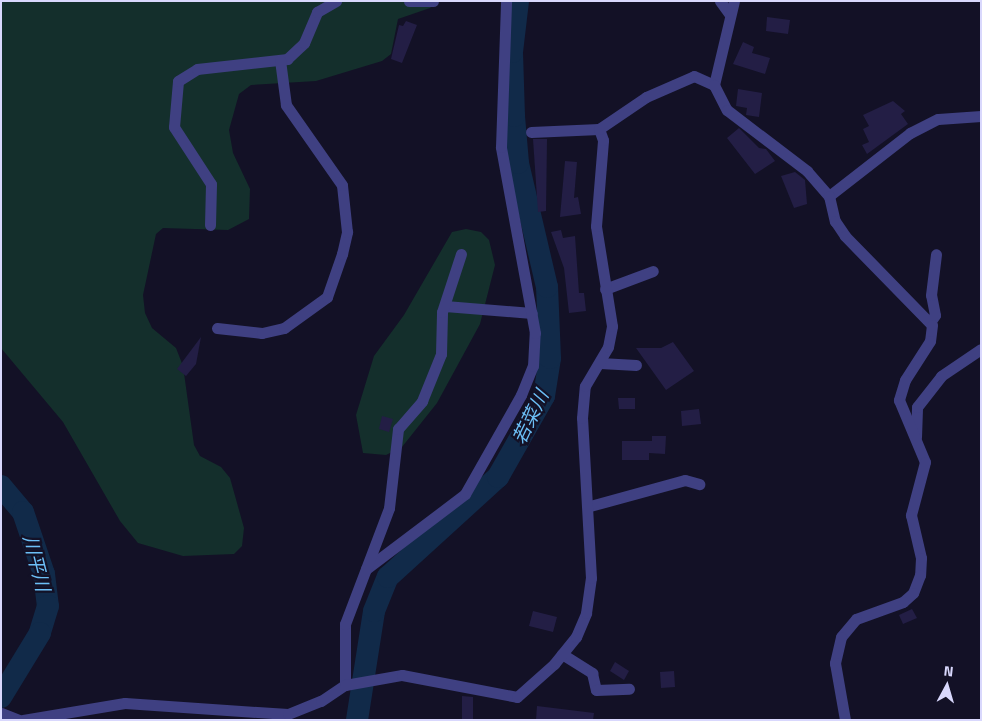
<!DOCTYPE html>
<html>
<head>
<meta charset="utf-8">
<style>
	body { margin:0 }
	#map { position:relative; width:982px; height:721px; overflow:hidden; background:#131126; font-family:"Titillium Web","Noto Sans JP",sans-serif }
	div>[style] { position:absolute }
	.green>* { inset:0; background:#142f2c }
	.river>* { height:22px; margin:-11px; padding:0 11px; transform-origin:11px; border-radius:11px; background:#112a49 }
	.building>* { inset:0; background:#231e45 }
	.street>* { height:11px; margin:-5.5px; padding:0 5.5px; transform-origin:5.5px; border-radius:5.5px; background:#3f4082 }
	span { translate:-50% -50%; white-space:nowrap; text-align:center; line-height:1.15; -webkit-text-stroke:4.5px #131126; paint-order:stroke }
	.water-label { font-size:19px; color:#6cbff6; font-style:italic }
	.frame { position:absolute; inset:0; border:2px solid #d9d8fd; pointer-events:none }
	.north { position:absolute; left:922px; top:661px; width:50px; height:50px; -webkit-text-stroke:4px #131126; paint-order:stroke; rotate:6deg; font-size:14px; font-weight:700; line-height:20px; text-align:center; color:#d9d8fd }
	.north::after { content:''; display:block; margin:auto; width:18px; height:22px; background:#d9d8fd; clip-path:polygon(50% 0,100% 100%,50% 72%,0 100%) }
</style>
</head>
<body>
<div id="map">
	<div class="green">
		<i style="clip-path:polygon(1px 1px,437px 1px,430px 8px,398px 19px,391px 54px,382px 61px,316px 81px,251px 85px,239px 94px,229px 130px,233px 153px,250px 189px,249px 219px,228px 230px,163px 228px,156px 234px,143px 295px,145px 313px,152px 328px,176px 348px,183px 366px,194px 445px,200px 456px,221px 467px,230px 478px,244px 528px,242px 546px,234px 554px,183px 556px,138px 543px,120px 521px,63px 422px,1px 348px)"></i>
		<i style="clip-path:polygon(466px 229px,481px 232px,489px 240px,495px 265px,480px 324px,437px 403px,402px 447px,386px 455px,363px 453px,356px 415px,374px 356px,404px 315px,452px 232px)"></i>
	</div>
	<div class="river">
		<i style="left:1px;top:486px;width:34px;rotate:50deg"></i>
		<i style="left:23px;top:512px;width:65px;rotate:71.3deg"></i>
		<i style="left:44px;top:574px;width:32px;rotate:83deg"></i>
		<i style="left:48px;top:606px;width:28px;rotate:107deg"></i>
		<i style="left:40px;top:633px;width:75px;rotate:121.4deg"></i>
		<i style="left:357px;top:720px;width:110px;rotate:-81.1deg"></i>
		<i style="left:374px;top:611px;width:37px;rotate:-68deg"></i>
		<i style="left:388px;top:577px;width:149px;rotate:-42.3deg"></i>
		<i style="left:498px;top:477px;width:93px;rotate:-60.4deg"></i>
		<i style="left:544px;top:396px;width:38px;rotate:-81deg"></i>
		<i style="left:550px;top:358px;width:71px;rotate:-92.4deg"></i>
		<i style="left:547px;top:287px;width:127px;rotate:-103.2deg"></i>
		<i style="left:518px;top:163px;width:47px;rotate:-94.9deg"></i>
		<i style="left:514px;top:116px;width:64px;rotate:-91.8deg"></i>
		<i style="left:512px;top:52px;width:51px;rotate:-83.3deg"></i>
	</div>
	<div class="building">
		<i style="clip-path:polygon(767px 17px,790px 20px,788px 34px,766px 31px)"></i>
		<i style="clip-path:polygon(406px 21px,417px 25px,402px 63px,391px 59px,399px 25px,403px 26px)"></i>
		<i style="clip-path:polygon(743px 42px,754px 47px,752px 53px,770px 58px,765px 74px,733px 64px)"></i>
		<i style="clip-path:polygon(738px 89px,762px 93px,759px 117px,746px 115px,747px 108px,736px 106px)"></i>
		<i style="clip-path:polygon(893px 101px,905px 111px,901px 114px,908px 124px,867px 154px,862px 145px,869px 142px,863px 129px,869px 126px,863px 115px)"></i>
		<i style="clip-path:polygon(739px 128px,759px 148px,766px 149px,775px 161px,755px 174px,727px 138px)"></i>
		<i style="clip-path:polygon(533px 139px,547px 139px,546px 211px,538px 212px)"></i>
		<i style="clip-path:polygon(565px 161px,577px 162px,574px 198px,578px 197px,581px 214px,560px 217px)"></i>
		<i style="clip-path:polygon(795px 172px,805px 180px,807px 204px,794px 208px,781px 176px)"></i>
		<i style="clip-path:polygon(561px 230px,563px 238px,575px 236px,579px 293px,584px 293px,586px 311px,569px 313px,564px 268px,551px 232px)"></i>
		<i style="clip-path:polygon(201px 337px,196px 364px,186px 376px,177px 369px)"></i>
		<i style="clip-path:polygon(673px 342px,694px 371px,666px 390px,636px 348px,661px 348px)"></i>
		<i style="clip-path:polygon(618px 398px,635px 398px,635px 409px,619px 409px)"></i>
		<i style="clip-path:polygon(699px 409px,701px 424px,682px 426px,681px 411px)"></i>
		<i style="clip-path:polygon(382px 416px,393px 419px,389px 432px,379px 429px)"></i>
		<i style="clip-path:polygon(652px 436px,666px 436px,665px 454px,649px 453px,649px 460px,622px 460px,622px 441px,652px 441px)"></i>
		<i style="clip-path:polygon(912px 609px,917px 618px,903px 624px,899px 615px)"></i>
		<i style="clip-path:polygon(533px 611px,557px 617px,553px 632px,529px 626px)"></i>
		<i style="clip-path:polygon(615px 662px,629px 671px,624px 680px,610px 671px)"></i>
		<i style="clip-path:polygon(674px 671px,675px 687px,661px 688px,660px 672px)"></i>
		<i style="clip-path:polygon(462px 696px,473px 697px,473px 719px,462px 719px)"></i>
		<i style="clip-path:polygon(537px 706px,594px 713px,593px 720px,536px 720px)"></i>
	</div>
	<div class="street">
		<i style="left:409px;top:1px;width:24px"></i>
		<i style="left:720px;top:1px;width:17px;rotate:54deg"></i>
		<i style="left:714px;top:85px;width:86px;rotate:-76.6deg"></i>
		<i style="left:531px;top:132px;width:68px;rotate:-2.5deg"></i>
		<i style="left:829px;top:196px;width:103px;rotate:-37.9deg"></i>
		<i style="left:910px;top:133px;width:31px;rotate:-27deg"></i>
		<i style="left:938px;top:119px;width:43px;rotate:-4deg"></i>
		<i style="left:210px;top:225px;width:41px;rotate:-88.6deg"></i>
		<i style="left:211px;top:184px;width:68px;rotate:-123deg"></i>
		<i style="left:174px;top:127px;width:46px;rotate:-85deg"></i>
		<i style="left:178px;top:81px;width:22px;rotate:-32deg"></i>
		<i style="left:197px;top:69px;width:91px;rotate:-6.3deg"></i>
		<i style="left:287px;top:59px;width:23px;rotate:-43deg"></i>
		<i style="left:304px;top:43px;width:34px;rotate:-67deg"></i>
		<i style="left:317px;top:12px;width:22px;rotate:-30deg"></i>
		<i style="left:605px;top:289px;width:51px;rotate:-20.6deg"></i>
		<i style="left:445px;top:306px;width:87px;rotate:4.6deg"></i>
		<i style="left:931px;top:321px;width:7px;rotate:-56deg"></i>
		<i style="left:935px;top:315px;width:20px;rotate:-101deg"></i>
		<i style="left:931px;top:295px;width:41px;rotate:-83deg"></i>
		<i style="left:217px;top:328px;width:45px;rotate:6.3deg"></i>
		<i style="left:262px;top:333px;width:23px;rotate:-13deg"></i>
		<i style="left:284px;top:328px;width:53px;rotate:-35.8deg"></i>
		<i style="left:327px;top:297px;width:46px;rotate:-70.8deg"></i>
		<i style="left:342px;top:254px;width:23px;rotate:-77deg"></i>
		<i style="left:347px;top:232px;width:47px;rotate:-96.1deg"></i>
		<i style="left:342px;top:185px;width:98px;rotate:-125deg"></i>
		<i style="left:286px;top:105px;width:45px;rotate:-97.6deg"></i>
		<i style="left:600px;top:363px;width:36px;rotate:3deg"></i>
		<i style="left:916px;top:437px;width:30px;rotate:-88deg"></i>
		<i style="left:917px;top:407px;width:39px;rotate:-52deg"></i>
		<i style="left:941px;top:376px;width:48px;rotate:-34deg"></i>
		<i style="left:590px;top:506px;width:98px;rotate:-15.3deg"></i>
		<i style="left:685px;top:480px;width:15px;rotate:16deg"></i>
		<i style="left:366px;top:569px;width:124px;rotate:-37.1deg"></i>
		<i style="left:465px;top:494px;width:114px;rotate:-60.5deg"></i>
		<i style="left:521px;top:395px;width:31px;rotate:-68deg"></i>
		<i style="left:533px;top:366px;width:33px;rotate:-87deg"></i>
		<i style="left:535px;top:333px;width:189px;rotate:-100.4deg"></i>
		<i style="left:501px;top:147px;width:146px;rotate:-88deg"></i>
		<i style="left:562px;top:654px;width:36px;rotate:32deg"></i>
		<i style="left:592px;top:673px;width:17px;rotate:77deg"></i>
		<i style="left:596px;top:690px;width:33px;rotate:-2deg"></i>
		<i style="left:345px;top:685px;width:61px;rotate:-90deg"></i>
		<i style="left:345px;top:624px;width:124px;rotate:-69.2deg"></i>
		<i style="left:389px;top:508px;width:80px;rotate:-83.5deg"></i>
		<i style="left:398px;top:429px;width:37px;rotate:-49deg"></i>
		<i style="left:422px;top:401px;width:51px;rotate:-68deg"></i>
		<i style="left:441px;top:354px;width:42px;rotate:-88.6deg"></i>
		<i style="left:442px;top:312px;width:61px;rotate:-71.9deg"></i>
		<i style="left:1px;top:713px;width:19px;rotate:21deg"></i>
		<i style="left:23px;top:720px;width:103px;rotate:-9.5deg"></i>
		<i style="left:125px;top:703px;width:163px;rotate:3.9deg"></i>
		<i style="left:288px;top:714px;width:35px;rotate:-22deg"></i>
		<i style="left:321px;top:701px;width:29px;rotate:-34deg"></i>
		<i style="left:345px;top:685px;width:58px;rotate:-10deg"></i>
		<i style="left:402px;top:675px;width:117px;rotate:10.8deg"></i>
		<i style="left:517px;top:697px;width:50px;rotate:-41.7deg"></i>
		<i style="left:554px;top:664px;width:35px;rotate:-51deg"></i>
		<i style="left:576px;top:637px;width:26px;rotate:-67deg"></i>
		<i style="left:586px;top:613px;width:35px;rotate:-82deg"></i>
		<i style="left:591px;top:578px;width:160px;rotate:-93.2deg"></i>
		<i style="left:582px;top:418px;width:32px;rotate:-85deg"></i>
		<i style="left:585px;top:386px;width:45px;rotate:-59.5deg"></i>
		<i style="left:608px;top:347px;width:21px;rotate:-79deg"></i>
		<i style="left:612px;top:326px;width:101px;rotate:-99.1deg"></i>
		<i style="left:596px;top:226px;width:86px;rotate:-85.3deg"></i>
		<i style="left:603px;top:140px;width:12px;rotate:-110deg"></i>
		<i style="left:599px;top:129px;width:57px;rotate:-34.2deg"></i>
		<i style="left:646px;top:97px;width:52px;rotate:-23.6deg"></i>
		<i style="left:694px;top:76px;width:22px;rotate:24deg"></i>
		<i style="left:714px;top:85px;width:28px;rotate:63deg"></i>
		<i style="left:727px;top:110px;width:101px;rotate:37.3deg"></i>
		<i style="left:807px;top:171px;width:33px;rotate:49deg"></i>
		<i style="left:829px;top:196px;width:26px;rotate:77deg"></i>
		<i style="left:835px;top:221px;width:18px;rotate:56deg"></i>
		<i style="left:845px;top:236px;width:124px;rotate:45.7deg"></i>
		<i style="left:932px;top:325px;width:16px;rotate:97deg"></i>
		<i style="left:930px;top:341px;width:46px;rotate:122.7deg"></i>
		<i style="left:905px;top:380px;width:21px;rotate:107deg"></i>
		<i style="left:899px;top:400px;width:67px;rotate:67.2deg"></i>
		<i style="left:925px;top:462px;width:55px;rotate:104.8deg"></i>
		<i style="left:911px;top:515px;width:44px;rotate:76.9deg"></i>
		<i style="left:921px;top:558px;width:17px;rotate:93deg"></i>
		<i style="left:920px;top:575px;width:19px;rotate:111deg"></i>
		<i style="left:913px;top:593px;width:13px;rotate:138deg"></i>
		<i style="left:903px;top:602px;width:50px;rotate:160.1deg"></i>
		<i style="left:856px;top:619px;width:23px;rotate:130deg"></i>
		<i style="left:841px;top:637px;width:27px;rotate:103deg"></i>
		<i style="left:835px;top:663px;width:58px;rotate:80deg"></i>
	</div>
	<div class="water-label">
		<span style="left:530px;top:417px;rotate:-64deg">若菜川</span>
		<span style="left:37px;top:563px;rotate:76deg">川平川</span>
	</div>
	<div class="frame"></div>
	<div class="north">N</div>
</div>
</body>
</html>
